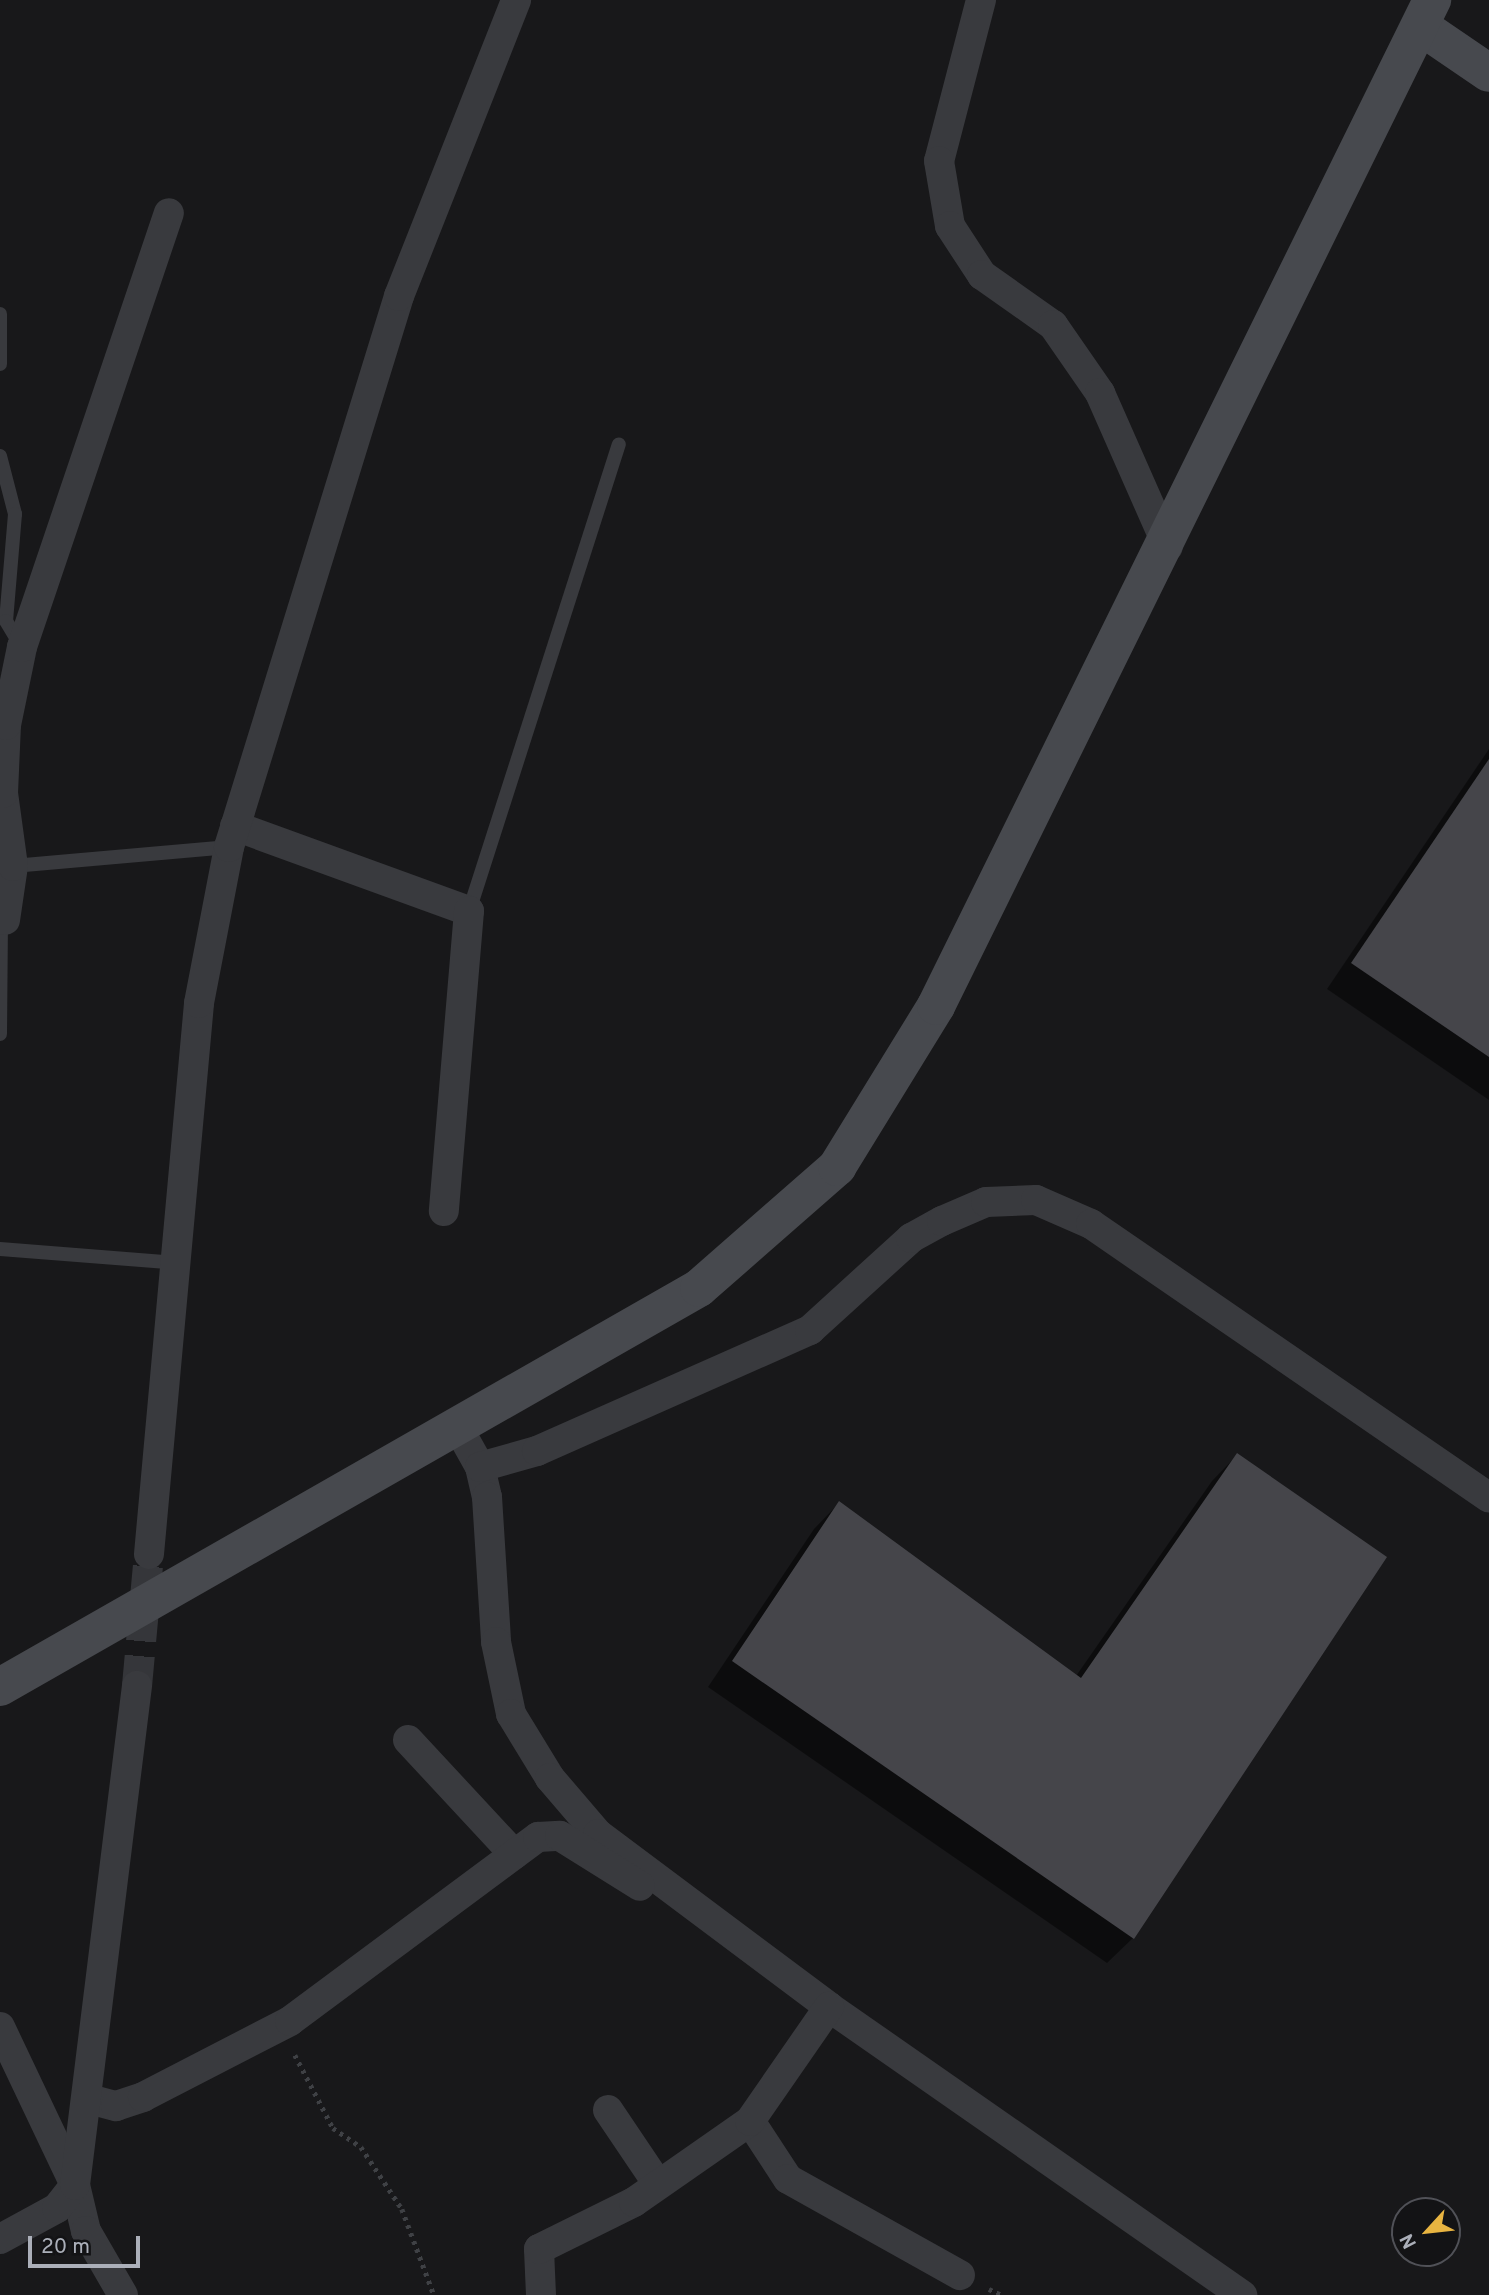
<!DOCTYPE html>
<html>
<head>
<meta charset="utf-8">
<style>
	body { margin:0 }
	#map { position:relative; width:1489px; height:2295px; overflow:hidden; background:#18181a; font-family:Overpass,sans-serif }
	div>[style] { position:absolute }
	.shadow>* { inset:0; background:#0007 }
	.building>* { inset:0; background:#45454a }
	.street-tunnel>* { height:30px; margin-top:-15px; transform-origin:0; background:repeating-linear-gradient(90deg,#35363a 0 30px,transparent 0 45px) }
	.path>* { height:4.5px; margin-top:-2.25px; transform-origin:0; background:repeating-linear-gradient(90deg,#3f4145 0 3.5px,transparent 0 8.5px) }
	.lane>* { height:14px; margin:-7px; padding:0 7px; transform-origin:7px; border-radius:7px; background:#393a3e }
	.street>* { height:30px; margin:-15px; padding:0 15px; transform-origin:15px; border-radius:15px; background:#393a3e }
	.secondary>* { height:38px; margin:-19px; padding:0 19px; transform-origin:19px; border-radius:19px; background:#47494e }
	span { translate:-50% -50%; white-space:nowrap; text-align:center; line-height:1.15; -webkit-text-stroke:5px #131315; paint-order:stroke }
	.north { position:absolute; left:1391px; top:2197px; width:70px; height:70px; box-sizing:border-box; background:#131315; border:2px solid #505157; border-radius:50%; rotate:243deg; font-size:19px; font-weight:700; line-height:28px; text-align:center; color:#abafb9 }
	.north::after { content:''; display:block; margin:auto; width:24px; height:32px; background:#e8b441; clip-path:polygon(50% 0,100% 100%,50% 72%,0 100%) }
	.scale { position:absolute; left:28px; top:2236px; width:112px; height:32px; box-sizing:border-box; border:4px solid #abafb9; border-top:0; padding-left:9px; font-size:21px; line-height:24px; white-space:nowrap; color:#abafb9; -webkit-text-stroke:5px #131315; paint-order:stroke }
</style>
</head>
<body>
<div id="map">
	<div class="shadow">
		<i style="clip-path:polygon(1489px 749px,1489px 1100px,1327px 989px)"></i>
		<i style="clip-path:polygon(1237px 1455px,1133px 1938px,1107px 1963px,708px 1687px,814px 1529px,839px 1503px,1076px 1676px,1212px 1481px)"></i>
	</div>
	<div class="building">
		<i style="clip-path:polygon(1489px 759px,1489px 1057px,1351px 963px)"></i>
		<i style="clip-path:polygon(1237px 1453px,1387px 1557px,1134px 1939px,732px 1661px,839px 1501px,1081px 1678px)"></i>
	</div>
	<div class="street-tunnel">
		<i style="left:137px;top:1686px;width:133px;rotate:-84.8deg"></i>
	</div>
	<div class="path">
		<i style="left:295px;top:2055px;width:82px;rotate:62.5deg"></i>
		<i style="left:333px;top:2128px;width:34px;rotate:34deg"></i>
		<i style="left:361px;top:2147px;width:74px;rotate:56.5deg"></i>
		<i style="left:402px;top:2209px;width:92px;rotate:69.6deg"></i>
		<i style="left:989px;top:2289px;width:14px;rotate:25deg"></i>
	</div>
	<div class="lane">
		<i style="left:0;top:314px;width:50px;rotate:90deg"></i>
		<i style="left:0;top:456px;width:60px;rotate:75.5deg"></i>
		<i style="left:15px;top:514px;width:107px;rotate:94.8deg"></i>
		<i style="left:6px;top:621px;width:29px;rotate:59deg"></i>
		<i style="left:13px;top:866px;width:217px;rotate:-5deg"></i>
		<i style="left:469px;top:911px;width:490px;rotate:-72.2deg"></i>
		<i style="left:0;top:1034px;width:114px;rotate:-89.5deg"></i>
		<i style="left:0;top:1249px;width:177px;rotate:4.5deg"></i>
	</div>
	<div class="street">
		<i style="left:981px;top:0;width:166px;rotate:104.6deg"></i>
		<i style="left:939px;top:161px;width:66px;rotate:80.4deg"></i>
		<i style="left:950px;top:226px;width:59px;rotate:56.9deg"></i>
		<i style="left:982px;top:275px;width:87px;rotate:35.2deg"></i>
		<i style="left:1053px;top:325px;width:83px;rotate:55.3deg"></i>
		<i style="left:1100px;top:393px;width:168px;rotate:66.2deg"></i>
		<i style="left:235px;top:826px;width:249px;rotate:20deg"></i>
		<i style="left:469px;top:911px;width:301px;rotate:94.8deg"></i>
		<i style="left:5px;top:920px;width:55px;rotate:-81.6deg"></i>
		<i style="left:13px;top:866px;width:74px;rotate:-97.8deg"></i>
		<i style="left:3px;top:793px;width:68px;rotate:-87.5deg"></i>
		<i style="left:6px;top:725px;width:80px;rotate:-78.4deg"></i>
		<i style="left:22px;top:647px;width:458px;rotate:-71.3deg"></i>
		<i style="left:456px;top:1424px;width:49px;rotate:60.8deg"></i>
		<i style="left:480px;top:1467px;width:31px;rotate:77deg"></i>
		<i style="left:487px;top:1497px;width:145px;rotate:86.4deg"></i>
		<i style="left:496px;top:1642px;width:74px;rotate:78.2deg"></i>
		<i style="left:511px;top:1714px;width:75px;rotate:58.6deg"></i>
		<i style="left:550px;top:1778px;width:74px;rotate:49.4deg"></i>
		<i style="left:598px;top:1834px;width:289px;rotate:36.8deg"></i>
		<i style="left:829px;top:2007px;width:504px;rotate:34.89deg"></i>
		<i style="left:480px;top:1467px;width:59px;rotate:-15.7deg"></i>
		<i style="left:537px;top:1451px;width:299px;rotate:-23.9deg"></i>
		<i style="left:810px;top:1330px;width:137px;rotate:-42.3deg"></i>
		<i style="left:911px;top:1238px;width:35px;rotate:-29deg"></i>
		<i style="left:942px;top:1221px;width:48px;rotate:-23.4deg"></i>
		<i style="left:986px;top:1202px;width:50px;rotate:-2.3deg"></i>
		<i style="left:1036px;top:1200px;width:60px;rotate:23.6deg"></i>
		<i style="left:1091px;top:1224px;width:483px;rotate:34.5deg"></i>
		<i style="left:149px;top:1554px;width:553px;rotate:-84.81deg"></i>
		<i style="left:199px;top:1003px;width:159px;rotate:-79.1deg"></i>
		<i style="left:229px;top:847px;width:577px;rotate:-72.85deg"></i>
		<i style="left:399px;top:296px;width:318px;rotate:-68.4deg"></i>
		<i style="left:408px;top:1740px;width:156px;rotate:47.1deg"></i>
		<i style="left:0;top:2027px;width:175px;rotate:64.6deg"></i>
		<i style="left:75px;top:2185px;width:47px;rotate:76.6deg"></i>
		<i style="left:86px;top:2231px;width:74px;rotate:60deg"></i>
		<i style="left:89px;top:2099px;width:28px;rotate:15deg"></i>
		<i style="left:116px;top:2106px;width:28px;rotate:-18deg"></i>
		<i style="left:143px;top:2097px;width:165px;rotate:-27.3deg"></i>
		<i style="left:290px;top:2021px;width:309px;rotate:-36.6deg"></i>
		<i style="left:538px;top:1837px;width:22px;rotate:-3deg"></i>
		<i style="left:560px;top:1836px;width:94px;rotate:32deg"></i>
		<i style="left:608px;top:2110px;width:89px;rotate:56deg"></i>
		<i style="left:750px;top:2121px;width:69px;rotate:56.8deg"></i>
		<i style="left:788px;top:2179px;width:197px;rotate:29.2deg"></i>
		<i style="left:0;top:2239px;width:65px;rotate:-28.5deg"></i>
		<i style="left:57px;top:2208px;width:29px;rotate:-52deg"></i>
		<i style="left:75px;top:2185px;width:503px;rotate:-82.92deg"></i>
		<i style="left:541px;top:2295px;width:46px;rotate:-92.5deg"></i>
		<i style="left:539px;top:2249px;width:106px;rotate:-26.3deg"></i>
		<i style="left:634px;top:2202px;width:141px;rotate:-34.9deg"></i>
		<i style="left:750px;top:2121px;width:139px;rotate:-55.3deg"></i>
	</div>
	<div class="secondary">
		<i style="left:1420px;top:26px;width:83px;rotate:34.3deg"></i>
		<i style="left:0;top:1687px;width:805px;rotate:-29.72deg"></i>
		<i style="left:699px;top:1288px;width:184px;rotate:-41.2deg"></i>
		<i style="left:837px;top:1167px;width:189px;rotate:-58.4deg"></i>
		<i style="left:936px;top:1006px;width:1122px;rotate:-63.75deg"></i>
	</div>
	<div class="north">N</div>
	<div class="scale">20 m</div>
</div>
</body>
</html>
